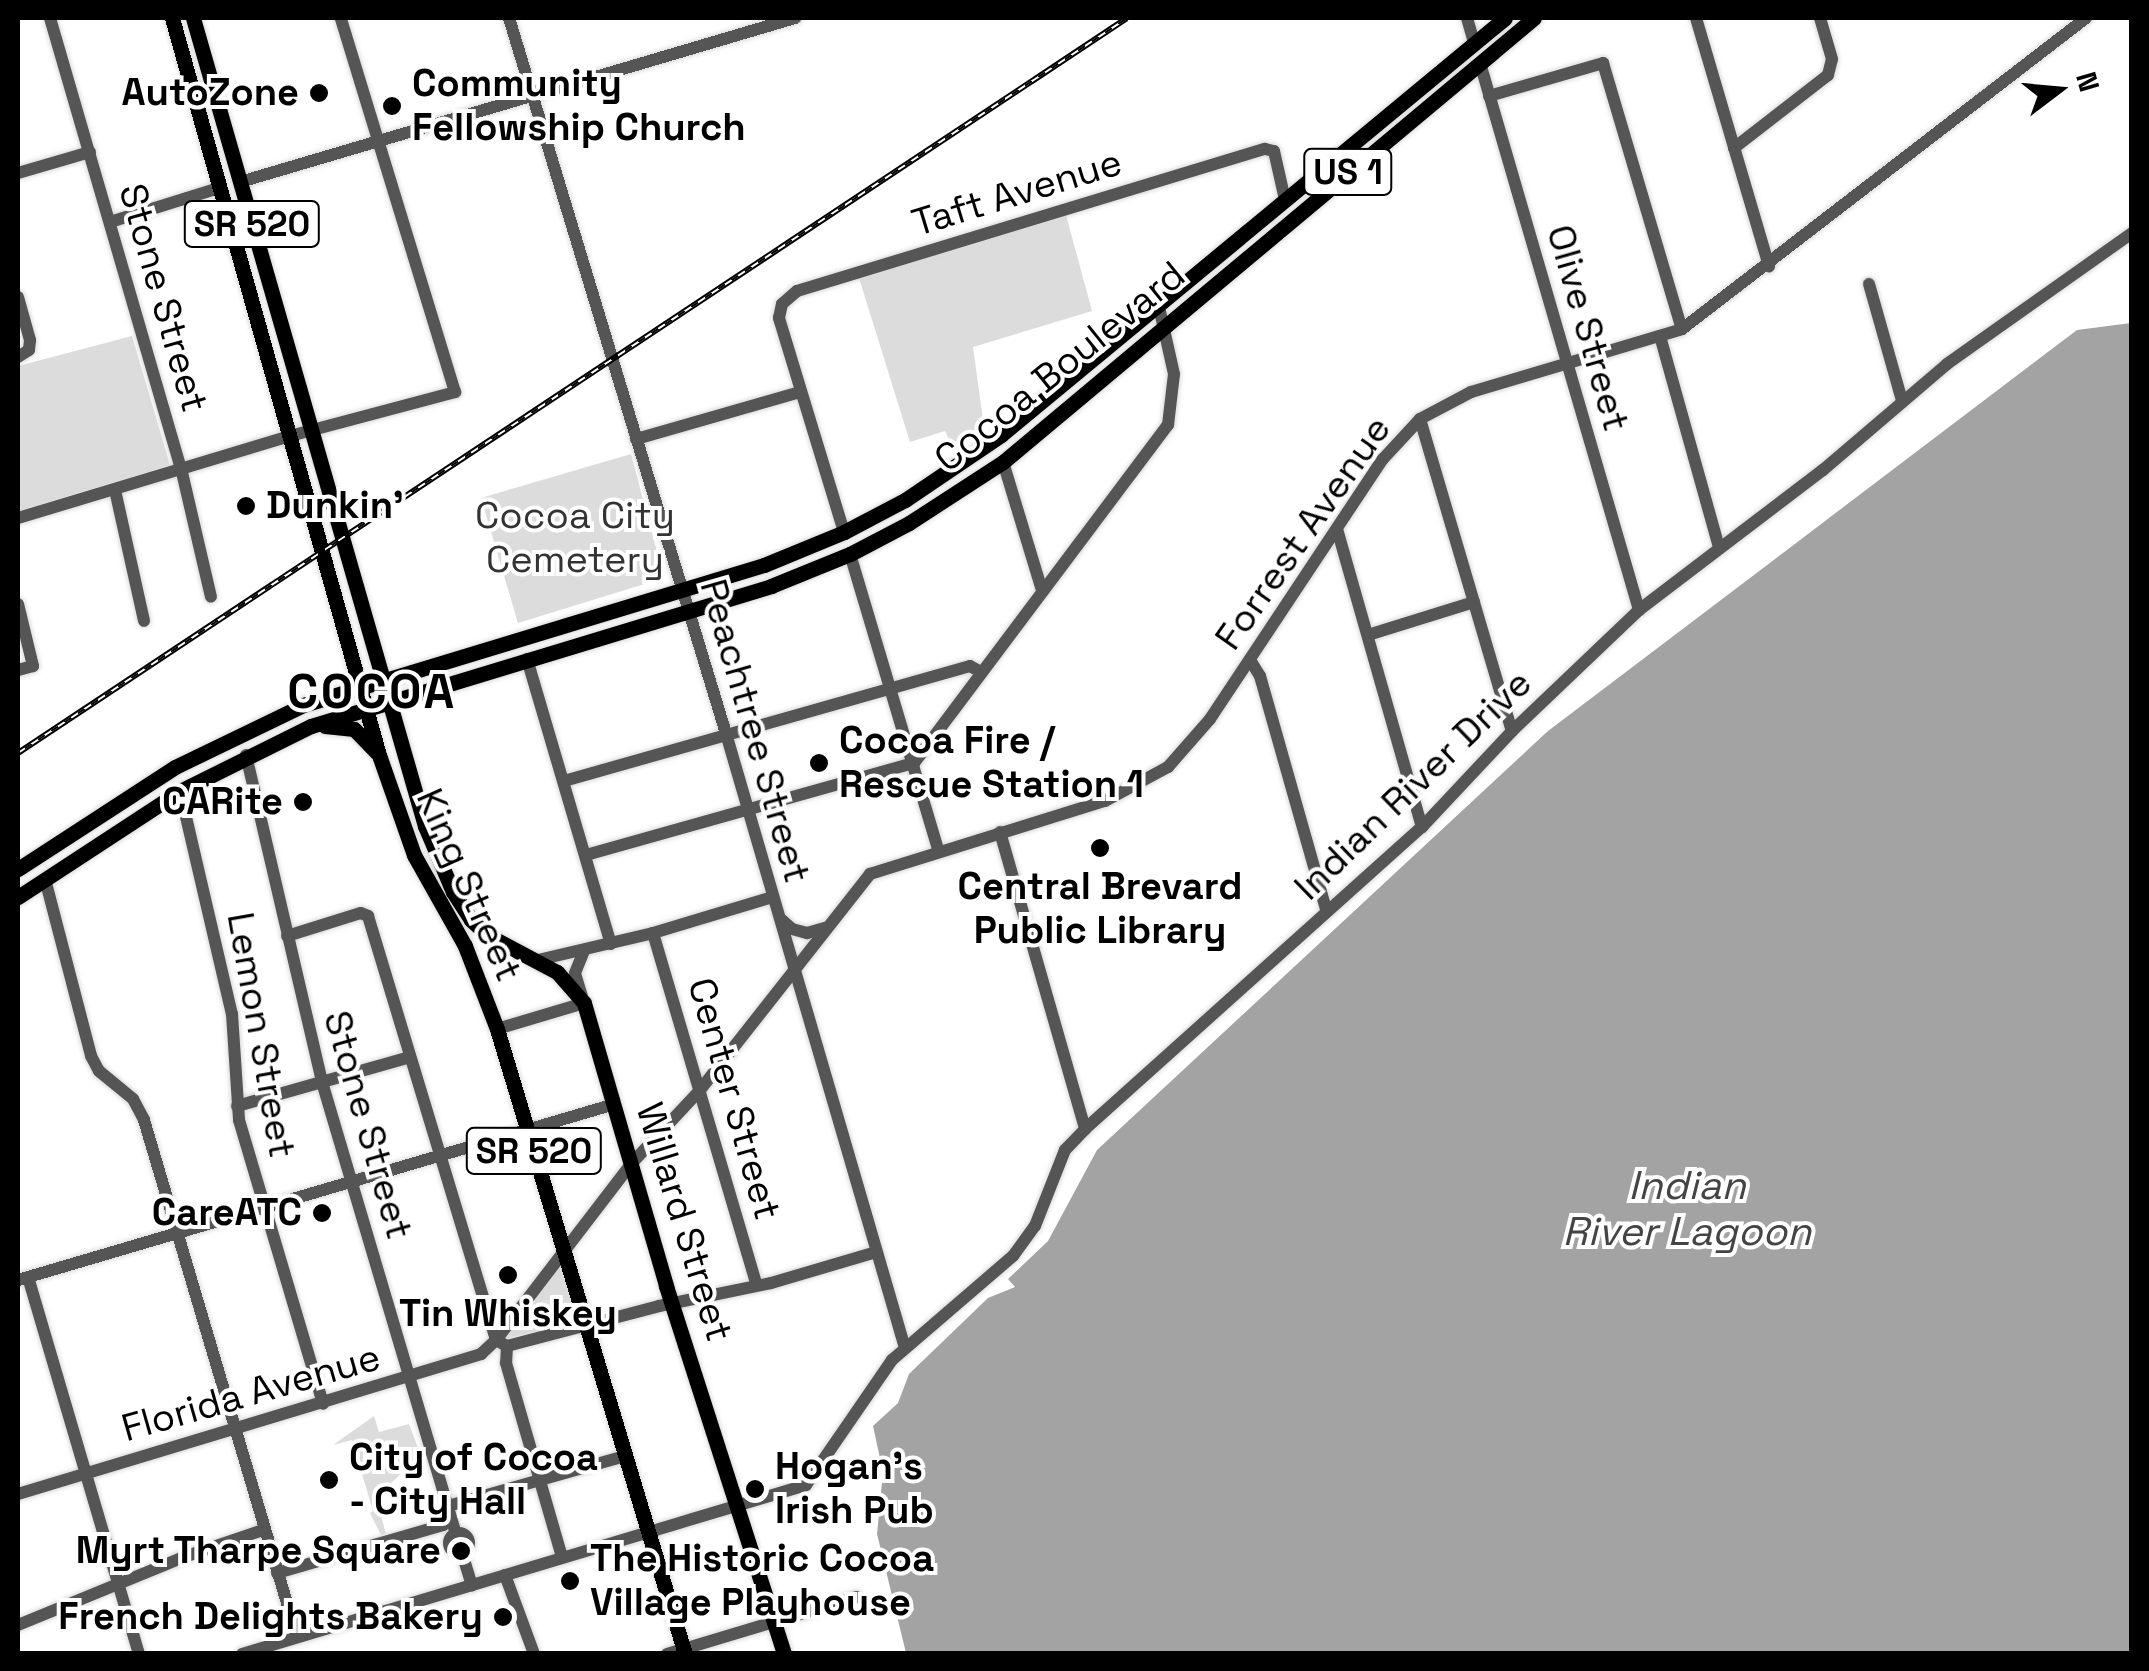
<!DOCTYPE html>
<html>
<head>
<meta charset="utf-8">
<style>
	body { margin:0 }
	#map { position:relative; width:2149px; height:1671px; overflow:hidden; background:#fff; font-family:"Space Grotesk",sans-serif }
	div>[style] { position:absolute }
	.green>* { inset:0; background:#dcdcdc }
	.water>* { inset:0; background:#a3a3a3 }
	.roads { filter:drop-shadow(0 0 2px #dbdbdb) drop-shadow(0 0 2px #dbdbdb) }
	.minor>* { height:12px; margin:-6px; padding:0 6px; transform-origin:6px; border-radius:6px; background:#555 }
	.minor>.ring { margin:-6px; padding:0; box-sizing:content-box; background:none; border:12px solid #555; border-radius:50% }
	.major>* { height:15px; margin:-7.5px; padding:0 7.5px; transform-origin:7.5px; border-radius:7.5px; background:#000 }
	.rail>* { height:6px; margin-top:-3px; transform-origin:0; background:repeating-linear-gradient(90deg,#fff 0 8px,#000 0 16px); box-sizing:border-box; border-block:2px solid #000 }
	.dots>* { width:28px; height:28px; translate:-50% -50%; box-sizing:border-box; border:5px solid #fff; border-radius:50% }
	span { translate:-50% -50%; white-space:nowrap; text-align:center; line-height:1.15; -webkit-text-stroke:8px #fff; paint-order:stroke }
	.shield-label span { padding:2px 8px; background:#fff; border:2px solid; border-radius:8px; -webkit-text-stroke-width:0 }
	.shield-label { font-size:35px; color:#000; font-weight:700 }
	.poi-label { font-size:38px; color:#000; font-weight:700 }
	.left { translate:0 -50%; text-align:left }
	.right { translate:-100% -50%; text-align:right }
	.street-label { font-size:38px; color:#000 }
	.park-label { font-size:38px; color:#333 }
	.water-label { font-size:40px; color:#444; font-style:italic }
	.district-label { font-size:48px; color:#000; font-weight:700; letter-spacing:2.5px }
	.frame { position:absolute; inset:0; border:20px solid #000; pointer-events:none }
	.north { position:absolute; left:2009px; top:40px; width:100px; height:100px; -webkit-text-stroke:8px #fff; paint-order:stroke; rotate:74deg; font-size:28px; font-weight:700; line-height:40px; text-align:center; color:#000 }
	.north::after { content:''; display:block; margin:auto; width:35px; height:45px; background:#000; clip-path:polygon(50% 0,100% 100%,50% 72%,0 100%) }
</style>
</head>
<body>
<div id="map">
	<div class="green">
		<i style="clip-path:polygon(1066px 215px,1092px 311px,973px 347px,984px 427px,952px 445px,945px 431px,910px 442px,859px 278px)"></i>
		<i style="clip-path:polygon(132px 336px,170px 465px,18px 511px,18px 366px)"></i>
		<i style="clip-path:polygon(631px 454px,664px 578px,518px 623px,481px 498px)"></i>
		<i style="clip-path:polygon(562px 1263px,579px 1321px,504px 1339px)"></i>
		<i style="clip-path:polygon(374px 1416px,379px 1432px,409px 1424px,423px 1461px,410px 1465px,384px 1490px,375px 1493px,386px 1534px,381px 1535px,370px 1513px,373px 1511px,352px 1440px,333px 1445px)"></i>
	</div>
	<div class="water">
		<i style="clip-path:polygon(2131px 323px,2131px 1653px,906px 1653px,877px 1534px,883px 1472px,873px 1426px,898px 1403px,909px 1374px,988px 1298px,1015px 1287px,1008px 1279px,1048px 1241px,1097px 1150px,1548px 731px,2077px 330px)"></i>
	</div>
	<div class="roads">
		<div class="minor">
			<i style="left:50px;top:18px;width:469px;rotate:73.8deg"></i>
			<i style="left:181px;top:468px;width:132px;rotate:76.9deg"></i>
			<i style="left:509px;top:18px;width:751px;rotate:73.13deg"></i>
			<i style="left:727px;top:737px;width:636px;rotate:73.76deg"></i>
			<i style="left:1467px;top:18px;width:26px;rotate:74deg"></i>
			<i style="left:1696px;top:18px;width:259px;rotate:73.6deg"></i>
			<i style="left:1480px;top:63px;width:570px;rotate:73.79deg"></i>
			<i style="left:1489px;top:96px;width:119px;rotate:-16.1deg"></i>
			<i style="left:1603px;top:63px;width:277px;rotate:73.5deg"></i>
			<i style="left:1734px;top:148px;width:119px;rotate:-37.8deg"></i>
			<i style="left:1828px;top:75px;width:16px;rotate:-76deg"></i>
			<i style="left:1832px;top:59px;width:43px;rotate:-106.3deg"></i>
			<i style="left:18px;top:173px;width:75px;rotate:-16.3deg"></i>
			<i style="left:240px;top:182px;width:579px;rotate:-16.46deg"></i>
			<i style="left:110px;top:222px;width:114px;rotate:-17.3deg"></i>
			<i style="left:1869px;top:284px;width:122px;rotate:74.2deg"></i>
			<i style="left:18px;top:297px;width:45px;rotate:74.4deg"></i>
			<i style="left:30px;top:340px;width:10px;rotate:96deg"></i>
			<i style="left:29px;top:350px;width:13px;rotate:148deg"></i>
			<i style="left:1660px;top:336px;width:220px;rotate:74.4deg"></i>
			<i style="left:1420px;top:419px;width:325px;rotate:73.6deg"></i>
			<i style="left:636px;top:439px;width:171px;rotate:-16deg"></i>
			<i style="left:1003px;top:462px;width:134px;rotate:73.1deg"></i>
			<i style="left:115px;top:490px;width:134px;rotate:77.5deg"></i>
			<i style="left:18px;top:518px;width:284px;rotate:-16.8deg"></i>
			<i style="left:290px;top:436px;width:171px;rotate:-14.9deg"></i>
			<i style="left:455px;top:392px;width:391px;rotate:-107deg"></i>
			<i style="left:1337px;top:529px;width:310px;rotate:74.1deg"></i>
			<i style="left:844px;top:532px;width:224px;rotate:-106.9deg"></i>
			<i style="left:779px;top:318px;width:14px;rotate:-78deg"></i>
			<i style="left:782px;top:304px;width:20px;rotate:-41deg"></i>
			<i style="left:797px;top:291px;width:489px;rotate:-16.9deg"></i>
			<i style="left:1265px;top:149px;width:9px;rotate:13deg"></i>
			<i style="left:1274px;top:151px;width:50px;rotate:77.3deg"></i>
			<i style="left:850px;top:554px;width:309px;rotate:73.4deg"></i>
			<i style="left:18px;top:604px;width:64px;rotate:76.4deg"></i>
			<i style="left:33px;top:666px;width:16px;rotate:165deg"></i>
			<i style="left:1368px;top:635px;width:111px;rotate:-17.3deg"></i>
			<i style="left:527px;top:659px;width:297px;rotate:73.6deg"></i>
			<i style="left:1250px;top:660px;width:19px;rotate:58deg"></i>
			<i style="left:1260px;top:676px;width:243px;rotate:74.2deg"></i>
			<i style="left:246px;top:755px;width:336px;rotate:76.9deg"></i>
			<i style="left:322px;top:1082px;width:470px;rotate:73.5deg"></i>
			<i style="left:564px;top:781px;width:422px;rotate:-15.8deg"></i>
			<i style="left:970px;top:666px;width:13px;rotate:29deg"></i>
			<i style="left:180px;top:791px;width:229px;rotate:76.9deg"></i>
			<i style="left:232px;top:1014px;width:106px;rotate:86.2deg"></i>
			<i style="left:239px;top:1120px;width:296px;rotate:73.5deg"></i>
			<i style="left:1000px;top:832px;width:309px;rotate:74deg"></i>
			<i style="left:586px;top:855px;width:341px;rotate:-15.7deg"></i>
			<i style="left:914px;top:763px;width:423px;rotate:-53.1deg"></i>
			<i style="left:1168px;top:425px;width:51px;rotate:-83.3deg"></i>
			<i style="left:1174px;top:374px;width:69px;rotate:-102.6deg"></i>
			<i style="left:45px;top:879px;width:183px;rotate:75.4deg"></i>
			<i style="left:91px;top:1056px;width:17px;rotate:62deg"></i>
			<i style="left:99px;top:1071px;width:44px;rotate:39.5deg"></i>
			<i style="left:133px;top:1099px;width:24px;rotate:62deg"></i>
			<i style="left:144px;top:1120px;width:539px;rotate:73.51deg"></i>
			<i style="left:782px;top:920px;width:13px;rotate:42deg"></i>
			<i style="left:792px;top:929px;width:16px;rotate:15deg"></i>
			<i style="left:807px;top:933px;width:19px;rotate:-16deg"></i>
			<i style="left:653px;top:933px;width:365px;rotate:73.6deg"></i>
			<i style="left:287px;top:936px;width:77px;rotate:-17.3deg"></i>
			<i style="left:361px;top:913px;width:8px;rotate:23deg"></i>
			<i style="left:368px;top:916px;width:443px;rotate:73.2deg"></i>
			<i style="left:496px;top:1340px;width:13px;rotate:29deg"></i>
			<i style="left:538px;top:960px;width:118px;rotate:-13.2deg"></i>
			<i style="left:653px;top:933px;width:125px;rotate:-16.7deg"></i>
			<i style="left:497px;top:1029px;width:91px;rotate:-16.6deg"></i>
			<i style="left:584px;top:1003px;width:31px;rotate:-107deg"></i>
			<i style="left:575px;top:973px;width:24px;rotate:-68deg"></i>
			<i style="left:237px;top:1106px;width:180px;rotate:-15.8deg"></i>
			<i style="left:28px;top:1277px;width:393px;rotate:73.6deg"></i>
			<i style="left:18px;top:1280px;width:622px;rotate:-16.43deg"></i>
			<i style="left:507px;top:1346px;width:157px;rotate:-14.7deg"></i>
			<i style="left:659px;top:1306px;width:114px;rotate:-11.6deg"></i>
			<i style="left:771px;top:1283px;width:109px;rotate:-16.4deg"></i>
			<i style="left:507px;top:1346px;width:17px;rotate:93deg"></i>
			<i style="left:506px;top:1363px;width:202px;rotate:73.9deg"></i>
			<i style="left:18px;top:1494px;width:484px;rotate:-16.8deg"></i>
			<i style="left:481px;top:1354px;width:21px;rotate:-43deg"></i>
			<i style="left:496px;top:1340px;width:223px;rotate:-52.5deg"></i>
			<i style="left:632px;top:1163px;width:100px;rotate:-47deg"></i>
			<i style="left:700px;top:1090px;width:275px;rotate:-51.8deg"></i>
			<i style="left:870px;top:874px;width:246px;rotate:-17.3deg"></i>
			<i style="left:1105px;top:801px;width:72px;rotate:-28.4deg"></i>
			<i style="left:1168px;top:767px;width:64px;rotate:-48.8deg"></i>
			<i style="left:1210px;top:719px;width:312px;rotate:-56.4deg"></i>
			<i style="left:1383px;top:459px;width:54px;rotate:-47.2deg"></i>
			<i style="left:1420px;top:419px;width:58px;rotate:-27.9deg"></i>
			<i style="left:1471px;top:392px;width:220px;rotate:-16.6deg"></i>
			<i style="left:1682px;top:329px;width:510px;rotate:-37.59deg"></i>
			<i style="left:448px;top:1506px;width:184px;rotate:-15.8deg"></i>
			<i class="ring" style="left:449px;top:1533px;width:8px;height:8px"></i>
			<i style="left:462px;top:1553px;width:34px;rotate:73deg"></i>
			<i style="left:277px;top:1573px;width:173px;rotate:-16.1deg"></i>
			<i style="left:443px;top:1525px;width:17px;rotate:-73deg"></i>
			<i style="left:505px;top:1575px;width:84px;rotate:69.8deg"></i>
			<i style="left:18px;top:1625px;width:176px;rotate:-22.3deg"></i>
			<i style="left:181px;top:1558px;width:87px;rotate:-18.9deg"></i>
			<i style="left:242px;top:1654px;width:589px;rotate:-16.68deg"></i>
			<i style="left:806px;top:1485px;width:152px;rotate:-55.5deg"></i>
			<i style="left:892px;top:1360px;width:160px;rotate:-40.7deg"></i>
			<i style="left:1013px;top:1256px;width:37px;rotate:-54deg"></i>
			<i style="left:1035px;top:1226px;width:82px;rotate:-68.5deg"></i>
			<i style="left:1065px;top:1150px;width:29px;rotate:-46deg"></i>
			<i style="left:1085px;top:1129px;width:453px;rotate:-41.9deg"></i>
			<i style="left:1422px;top:827px;width:132px;rotate:-46.8deg"></i>
			<i style="left:1512px;top:731px;width:175px;rotate:-43.6deg"></i>
			<i style="left:1639px;top:610px;width:231px;rotate:-37.3deg"></i>
			<i style="left:1823px;top:470px;width:163px;rotate:-40.5deg"></i>
			<i style="left:1947px;top:364px;width:227px;rotate:-35.3deg"></i>
			<i style="left:667px;top:1654px;width:198px;rotate:-16.7deg"></i>
		</div>
		<div class="major">
			<i style="left:172px;top:18px;width:766px;rotate:74.31deg"></i>
			<i style="left:379px;top:755px;width:106px;rotate:70.7deg"></i>
			<i style="left:414px;top:855px;width:104px;rotate:60.7deg"></i>
			<i style="left:465px;top:946px;width:89px;rotate:68.9deg"></i>
			<i style="left:497px;top:1029px;width:653px;rotate:73.26deg"></i>
			<i style="left:193px;top:18px;width:841px;rotate:73.98deg"></i>
			<i style="left:425px;top:826px;width:72px;rotate:67deg"></i>
			<i style="left:453px;top:892px;width:33px;rotate:57deg"></i>
			<i style="left:471px;top:920px;width:24px;rotate:42deg"></i>
			<i style="left:489px;top:936px;width:77px;rotate:27.9deg"></i>
			<i style="left:557px;top:972px;width:41px;rotate:48.9deg"></i>
			<i style="left:584px;top:1003px;width:295px;rotate:73.8deg"></i>
			<i style="left:666px;top:1286px;width:386px;rotate:72.2deg"></i>
			<i style="left:325px;top:726px;width:29px;rotate:6deg"></i>
			<i style="left:354px;top:729px;width:32px;rotate:46deg"></i>
			<i style="left:18px;top:869px;width:187px;rotate:-33deg"></i>
			<i style="left:175px;top:767px;width:142px;rotate:-25.8deg"></i>
			<i style="left:303px;top:705px;width:482px;rotate:-16.9deg"></i>
			<i style="left:764px;top:565px;width:87px;rotate:-22.4deg"></i>
			<i style="left:844px;top:532px;width:69px;rotate:-27.7deg"></i>
			<i style="left:905px;top:500px;width:116px;rotate:-34.1deg"></i>
			<i style="left:1001px;top:435px;width:654px;rotate:-39.6deg"></i>
			<i style="left:18px;top:897px;width:194px;rotate:-33.2deg"></i>
			<i style="left:180px;top:791px;width:146px;rotate:-26.4deg"></i>
			<i style="left:311px;top:726px;width:481px;rotate:-16.9deg"></i>
			<i style="left:771px;top:586px;width:85px;rotate:-22.1deg"></i>
			<i style="left:850px;top:554px;width:67px;rotate:-27.7deg"></i>
			<i style="left:909px;top:523px;width:112px;rotate:-33deg"></i>
			<i style="left:1003px;top:462px;width:692px;rotate:-39.9deg"></i>
		</div>
	</div>
	<div class="rail">
		<i style="left:18px;top:753px;width:1330px;rotate:-33.53deg"></i>
	</div>
	<div class="dots">
		<i style="left:319px;top:93px;background:#000"></i>
		<i style="left:392px;top:106px;background:#000"></i>
		<i style="left:246px;top:506px;background:#000"></i>
		<i style="left:819px;top:763px;background:#000"></i>
		<i style="left:303px;top:802px;background:#000"></i>
		<i style="left:1100px;top:848px;background:#000"></i>
		<i style="left:322px;top:1213px;background:#000"></i>
		<i style="left:508px;top:1275px;background:#000"></i>
		<i style="left:329px;top:1480px;background:#000"></i>
		<i style="left:755px;top:1489px;background:#000"></i>
		<i style="left:461px;top:1551px;background:#000"></i>
		<i style="left:570px;top:1581px;background:#000"></i>
		<i style="left:503px;top:1617px;background:#000"></i>
	</div>
	<div class="shield-label">
		<span style="left:1348px;top:172px">US 1</span>
		<span style="left:252px;top:224px">SR 520</span>
		<span style="left:534px;top:1151px">SR 520</span>
	</div>
	<div class="poi-label">
		<span class="left" style="left:412px;top:106px">Community<br>Fellowship Church</span>
		<span class="right" style="left:299px;top:93px">AutoZone</span>
		<span class="left" style="left:266px;top:506px">Dunkin'</span>
		<span class="left" style="left:839px;top:763px">Cocoa Fire /<br>Rescue Station 1</span>
		<span class="right" style="left:283px;top:802px">CARite</span>
		<span style="left:1100px;top:909px">Central Brevard<br>Public Library</span>
		<span class="right" style="left:302px;top:1213px">CareATC</span>
		<span style="left:508px;top:1314px">Tin Whiskey</span>
		<span class="left" style="left:349px;top:1480px">City of Cocoa<br>- City Hall</span>
		<span class="left" style="left:775px;top:1489px">Hogan's<br>Irish Pub</span>
		<span class="right" style="left:441px;top:1551px">Myrt Tharpe Square</span>
		<span class="left" style="left:590px;top:1581px">The Historic Cocoa<br>Village Playhouse</span>
		<span class="right" style="left:483px;top:1617px">French Delights Bakery</span>
	</div>
	<div class="street-label">
		<span style="left:1017px;top:193px;rotate:-17deg">Taft Avenue</span>
		<span style="left:163px;top:298px;rotate:74deg">Stone Street</span>
		<span style="left:1588px;top:328px;rotate:74deg">Olive Street</span>
		<span style="left:1060px;top:367px;rotate:-39deg">Cocoa Boulevard</span>
		<span style="left:1303px;top:533px;rotate:-55deg">Forrest Avenue</span>
		<span style="left:755px;top:731px;rotate:74deg">Peachtree Street</span>
		<span style="left:1413px;top:785px;rotate:-44deg">Indian River Drive</span>
		<span style="left:469px;top:885px;rotate:66deg">King Street</span>
		<span style="left:261px;top:1035px;rotate:80deg">Lemon Street</span>
		<span style="left:734px;top:1099px;rotate:74deg">Center Street</span>
		<span style="left:368px;top:1125px;rotate:74deg">Stone Street</span>
		<span style="left:684px;top:1222px;rotate:73deg">Willard Street</span>
		<span style="left:251px;top:1393px;rotate:-16deg">Florida Avenue</span>
	</div>
	<div class="park-label">
		<span style="left:575px;top:538px">Cocoa City<br>Cemetery</span>
	</div>
	<div class="water-label">
		<span style="left:1687px;top:1209px">Indian<br>River Lagoon</span>
	</div>
	<div class="district-label">
		<span style="left:372px;top:692px">COCOA</span>
	</div>
	<div class="frame"></div>
	<div class="north">N</div>
</div>
</body>
</html>
